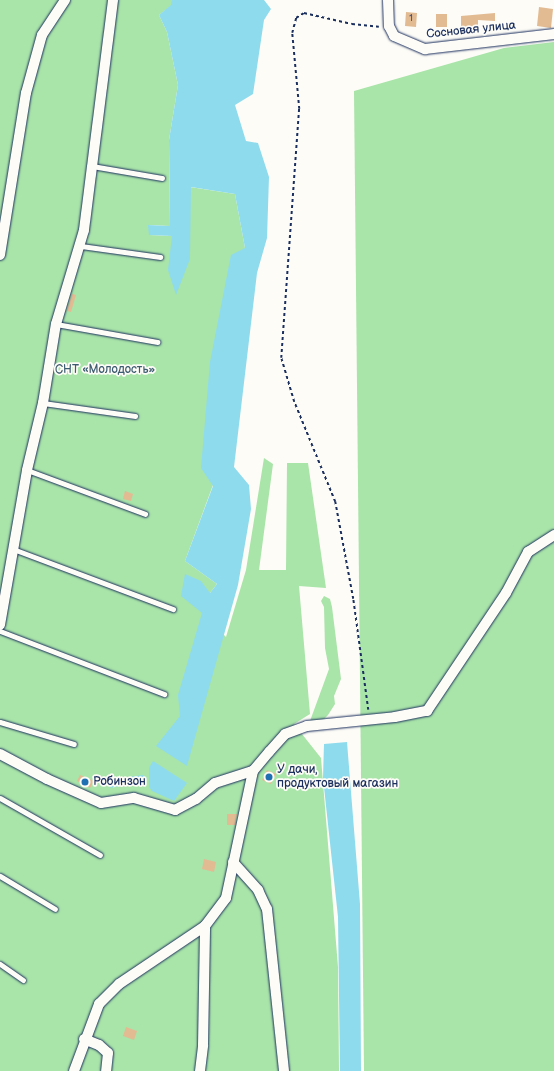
<!DOCTYPE html>
<html>
<head>
<meta charset="utf-8">
<style>
	body { margin:0 }
	#map { position:relative; width:554px; height:1071px; overflow:hidden; background:#fdfcf7; font-family:"Balsamiq Sans",sans-serif }
	div>[style] { position:absolute }
	.green>* { inset:0; background:#a9e4a9 }
	.water>* { inset:0; background:#8edbed }
	.building>* { inset:0; background:#e2bb93 }
	.path>* { height:1.5px; margin-top:-0.75px; transform-origin:0; background:repeating-linear-gradient(90deg,#1b2f5e 0 3px,transparent 0 6px) }
	.roads { filter:drop-shadow(0 0 1px #1b2f5e) drop-shadow(0 0 1px #1b2f5e) }
	.service>* { height:5px; margin:-2.5px; padding:0 2.5px; transform-origin:2.5px; border-radius:2.5px; background:#fdfcf7 }
	.minor>* { height:10px; margin:-5px; padding:0 5px; transform-origin:5px; border-radius:5px; background:#fdfcf7 }
	.dots>* { width:11px; height:11px; translate:-50% -50%; box-sizing:border-box; border:2px solid #fdfcf7; border-radius:50% }
	span { translate:-50% -50%; white-space:nowrap; text-align:center; line-height:1.15; -webkit-text-stroke:3.5px #fdfcf7; paint-order:stroke }
	.number-label { font-size:10px; color:#4d526b }
	.number-label span { -webkit-text-stroke-width:0 }
	.street-label { font-size:12px; color:#1b2f5e }
	.park-label { font-size:12px; color:#3e5c71 }
	.poi-label { font-size:12px; color:#1b2f5e }
	.left { translate:0 -50%; text-align:left }
</style>
</head>
<body>
<div id="map">
	<div class="green">
		<i style="clip-path:polygon(0 0,172px 0,172px 5px,159px 15px,167px 32px,178px 85px,169px 140px,170px 226px,149px 225px,149px 235px,172px 236px,190px 259px,190px 187px,235px 194px,245px 248px,213px 485px,185px 561px,217px 584px,210px 593px,202px 613px,226px 637px,246px 570px,264px 458px,273px 464px,259px 570px,286px 570px,287px 463px,308px 463px,326px 588px,299px 586px,310px 714px,294px 724px,321px 758px,338px 967px,339px 1071px,0 1071px)"></i>
		<i style="clip-path:polygon(554px 42px,554px 1071px,364px 1071px,354px 91px,504px 48px)"></i>
		<i style="clip-path:polygon(324px 596px,330px 599px,332px 607px,341px 679px,334px 696px,335px 704px,328px 715px,323px 720px,310px 721px,329px 669px,325px 648px,324px 607px,321px 601px)"></i>
	</div>
	<div class="water">
		<i style="clip-path:polygon(172px 0,264px 0,271px 9px,264px 20px,253px 94px,235px 105px,246px 141px,258px 143px,269px 177px,267px 238px,257px 273px,234px 467px,249px 485px,251px 509px,238px 585px,187px 766px,156px 746px,180px 716px,178px 695px,202px 613px,181px 596px,185px 574px,201px 581px,210px 593px,217px 584px,185px 561px,213px 486px,201px 468px,210px 362px,231px 255px,245px 248px,235px 194px,191px 187px,190px 259px,176px 295px,168px 270px,172px 236px,149px 235px,148px 225px,170px 226px,169px 140px,178px 85px,167px 32px,159px 15px,171px 5px)"></i>
		<i style="clip-path:polygon(347px 742px,360px 904px,361px 1071px,340px 1071px,338px 917px,323px 778px,324px 744px)"></i>
		<i style="clip-path:polygon(153px 761px,187px 783px,174px 801px,152px 791px,149px 787px,149px 768px)"></i>
		<i style="clip-path:polygon(143px 775px,147px 778px,143px 781px,110px 788px,114px 779px)"></i>
	</div>
	<div class="building">
		<i style="clip-path:polygon(539px 7px,553px 9px,551px 28px,537px 26px)"></i>
		<i style="clip-path:polygon(406px 12px,417px 13px,416px 27px,405px 26px)"></i>
		<i style="clip-path:polygon(495px 13px,495px 21px,478px 20px,478px 27px,461px 27px,461px 16px)"></i>
		<i style="clip-path:polygon(436px 14px,447px 14px,447px 27px,436px 27px)"></i>
		<i style="clip-path:polygon(72px 294px,76px 295px,71px 312px,67px 311px)"></i>
		<i style="clip-path:polygon(125px 491px,133px 494px,131px 501px,123px 499px)"></i>
		<i style="clip-path:polygon(267px 770px,276px 774px,271px 784px,262px 780px)"></i>
		<i style="clip-path:polygon(80px 775px,94px 781px,90px 788px,77px 781px)"></i>
		<i style="clip-path:polygon(227px 814px,237px 814px,235px 825px,227px 825px)"></i>
		<i style="clip-path:polygon(204px 859px,216px 862px,214px 872px,202px 869px)"></i>
		<i style="clip-path:polygon(126px 1027px,137px 1031px,134px 1040px,123px 1036px)"></i>
	</div>
	<div class="path">
		<i style="left:368px;top:710px;width:112px;rotate:-97.7deg"></i>
		<i style="left:353px;top:599px;width:99px;rotate:-100.5deg"></i>
		<i style="left:335px;top:502px;width:108px;rotate:-112.3deg"></i>
		<i style="left:294px;top:402px;width:46px;rotate:-106.5deg"></i>
		<i style="left:281px;top:358px;width:250px;rotate:-85.9deg"></i>
		<i style="left:299px;top:109px;width:76px;rotate:-95.3deg"></i>
		<i style="left:292px;top:33px;width:16px;rotate:-75deg"></i>
		<i style="left:296px;top:18px;width:9px;rotate:-32deg"></i>
		<i style="left:304px;top:13px;width:49px;rotate:12.9deg"></i>
		<i style="left:352px;top:24px;width:27px;rotate:6deg"></i>
	</div>
	<div class="roads">
		<div class="service">
			<i style="left:92px;top:166px;width:71px;rotate:9.7deg"></i>
			<i style="left:81px;top:246px;width:80px;rotate:7.9deg"></i>
			<i style="left:56px;top:324px;width:103px;rotate:10.1deg"></i>
			<i style="left:43px;top:403px;width:93px;rotate:8deg"></i>
			<i style="left:27px;top:470px;width:126px;rotate:20.4deg"></i>
			<i style="left:13px;top:549px;width:171px;rotate:20.6deg"></i>
			<i style="left:0;top:631px;width:176px;rotate:21deg"></i>
			<i style="left:0;top:722px;width:77px;rotate:16.6deg"></i>
			<i style="left:0;top:798px;width:115px;rotate:29.7deg"></i>
			<i style="left:0;top:876px;width:64px;rotate:31deg"></i>
			<i style="left:0;top:964px;width:28px;rotate:35deg"></i>
		</div>
		<div class="minor">
			<i style="left:388px;top:0;width:26px;rotate:88deg"></i>
			<i style="left:389px;top:26px;width:11px;rotate:63deg"></i>
			<i style="left:394px;top:36px;width:34px;rotate:23deg"></i>
			<i style="left:425px;top:49px;width:130px;rotate:-6.6deg"></i>
			<i style="left:0;top:255px;width:164px;rotate:-80.9deg"></i>
			<i style="left:26px;top:93px;width:60px;rotate:-74.6deg"></i>
			<i style="left:42px;top:35px;width:42px;rotate:-56.7deg"></i>
			<i style="left:0;top:625px;width:157px;rotate:-80.1deg"></i>
			<i style="left:27px;top:470px;width:69px;rotate:-76.6deg"></i>
			<i style="left:43px;top:403px;width:80px;rotate:-80.7deg"></i>
			<i style="left:56px;top:324px;width:98px;rotate:-73.4deg"></i>
			<i style="left:84px;top:230px;width:232px;rotate:-82.8deg"></i>
			<i style="left:0;top:754px;width:53px;rotate:28deg"></i>
			<i style="left:47px;top:779px;width:59px;rotate:24deg"></i>
			<i style="left:101px;top:803px;width:33px;rotate:-9deg"></i>
			<i style="left:134px;top:798px;width:43px;rotate:16.3deg"></i>
			<i style="left:175px;top:810px;width:24px;rotate:-28deg"></i>
			<i style="left:196px;top:799px;width:25px;rotate:-40deg"></i>
			<i style="left:215px;top:783px;width:40px;rotate:-18deg"></i>
			<i style="left:233px;top:862px;width:38px;rotate:48deg"></i>
			<i style="left:258px;top:890px;width:21px;rotate:65deg"></i>
			<i style="left:267px;top:909px;width:163px;rotate:84deg"></i>
			<i style="left:84px;top:1039px;width:16px;rotate:22deg"></i>
			<i style="left:99px;top:1045px;width:12px;rotate:42deg"></i>
			<i style="left:108px;top:1053px;width:18px;rotate:96deg"></i>
			<i style="left:74px;top:1071px;width:72px;rotate:-69.5deg"></i>
			<i style="left:99px;top:1004px;width:28px;rotate:-45deg"></i>
			<i style="left:119px;top:984px;width:104px;rotate:-34deg"></i>
			<i style="left:205px;top:926px;width:35px;rotate:-53deg"></i>
			<i style="left:226px;top:898px;width:130px;rotate:-78deg"></i>
			<i style="left:253px;top:771px;width:25px;rotate:-50deg"></i>
			<i style="left:269px;top:752px;width:24px;rotate:-48deg"></i>
			<i style="left:285px;top:734px;width:23px;rotate:-20deg"></i>
			<i style="left:307px;top:726px;width:88px;rotate:-5.8deg"></i>
			<i style="left:395px;top:717px;width:33px;rotate:-11deg"></i>
			<i style="left:427px;top:711px;width:142px;rotate:-56.2deg"></i>
			<i style="left:506px;top:593px;width:47px;rotate:-61.8deg"></i>
			<i style="left:528px;top:552px;width:31px;rotate:-33deg"></i>
			<i style="left:200px;top:1071px;width:26px;rotate:-83deg"></i>
			<i style="left:203px;top:1045px;width:119px;rotate:-89deg"></i>
		</div>
	</div>
	<div class="dots">
		<i style="left:269px;top:777px;background:#1f6fb2"></i>
		<i style="left:85px;top:782px;background:#1f6fb2"></i>
	</div>
	<div class="number-label">
		<span style="left:411px;top:19px">1</span>
	</div>
	<div class="street-label">
		<span style="left:471px;top:30px;rotate:-6deg">Сосновая улица</span>
	</div>
	<div class="park-label">
		<span style="left:105px;top:370px">СНТ «Молодость»</span>
	</div>
	<div class="poi-label">
		<span class="left" style="left:277px;top:777px">У дачи,<br>продуктовый магазин</span>
		<span class="left" style="left:93px;top:782px">Робинзон</span>
	</div>
</div>
</body>
</html>
